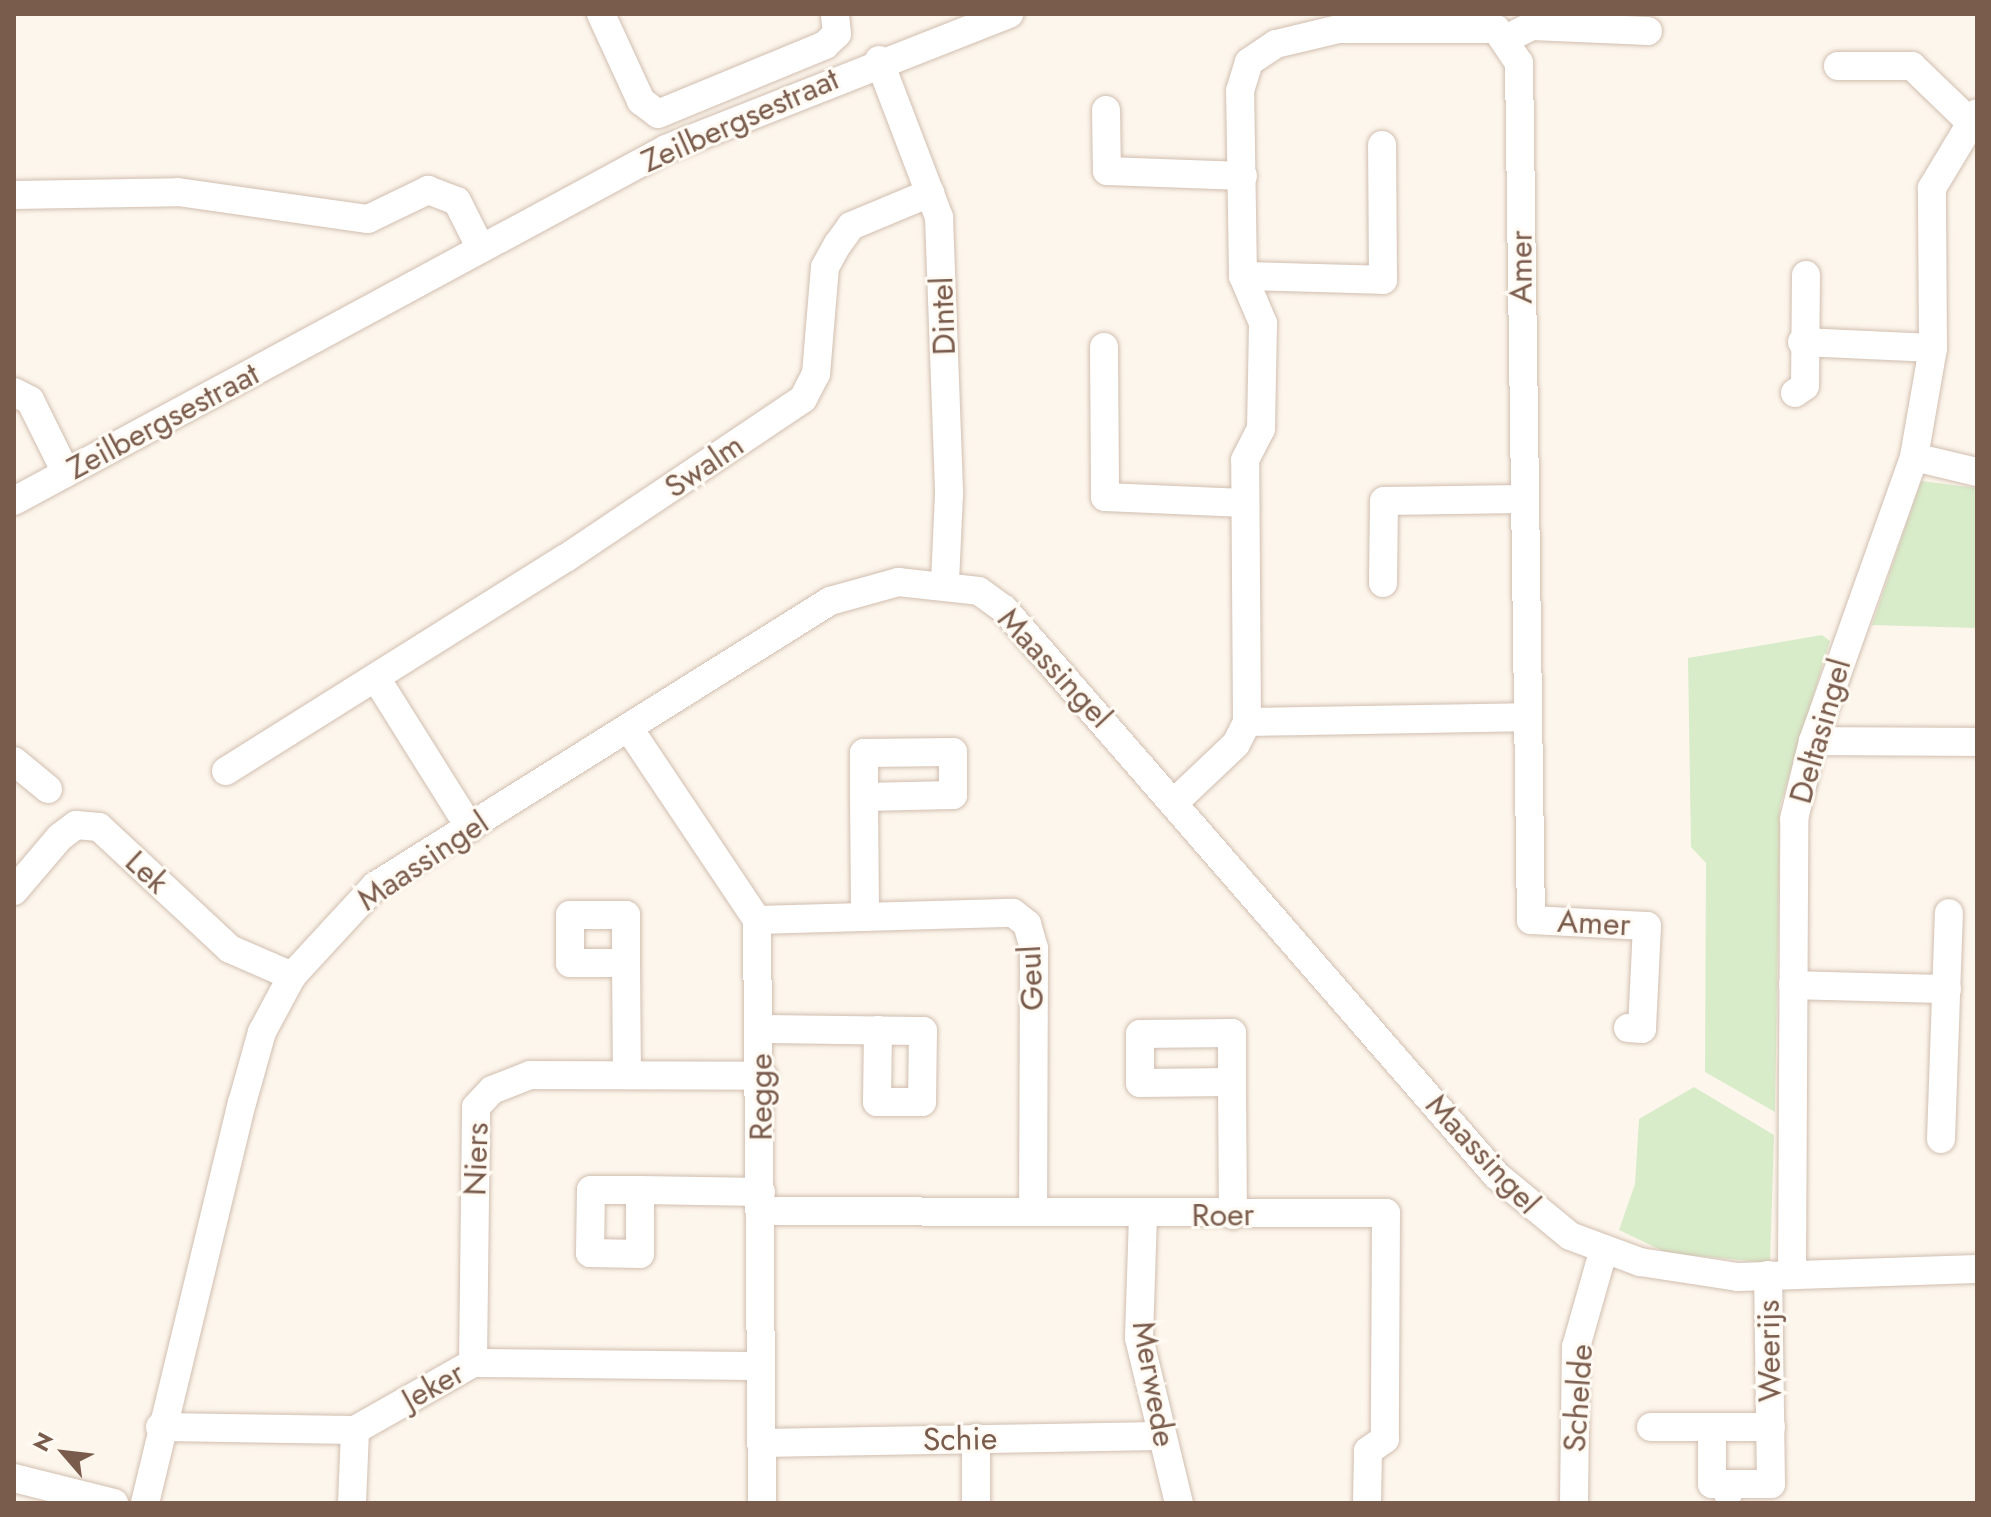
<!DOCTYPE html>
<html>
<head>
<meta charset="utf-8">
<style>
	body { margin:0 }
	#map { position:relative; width:1991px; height:1517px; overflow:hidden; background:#fdf6ec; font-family:Jost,sans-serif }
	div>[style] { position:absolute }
	.green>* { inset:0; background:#d8ecc9 }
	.roads { filter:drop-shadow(0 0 2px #d1beb0) drop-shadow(0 0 2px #d1beb0) }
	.minor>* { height:28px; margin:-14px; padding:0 14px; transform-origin:14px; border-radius:14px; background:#fff }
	span { translate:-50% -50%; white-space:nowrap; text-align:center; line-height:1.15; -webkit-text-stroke:6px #fffaf3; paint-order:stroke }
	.street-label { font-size:32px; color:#7a5c4d }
	.frame { position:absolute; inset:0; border:16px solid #7a5c4d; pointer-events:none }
	.north { position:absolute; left:24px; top:1413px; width:80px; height:80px; -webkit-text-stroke:6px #fffaf3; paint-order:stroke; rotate:298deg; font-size:22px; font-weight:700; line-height:32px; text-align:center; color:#7a5c4d }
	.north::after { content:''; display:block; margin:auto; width:28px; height:36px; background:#7a5c4d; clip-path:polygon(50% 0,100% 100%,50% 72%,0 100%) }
</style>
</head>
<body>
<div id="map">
	<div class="green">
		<i style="clip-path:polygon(1921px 481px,1977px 488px,1977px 628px,1872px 625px)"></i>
		<i style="clip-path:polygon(1822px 635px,1830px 641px,1780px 806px,1775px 1112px,1705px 1072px,1706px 863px,1691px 847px,1688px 658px)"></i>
		<i style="clip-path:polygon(1694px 1087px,1774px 1135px,1770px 1263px,1667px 1253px,1619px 1230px,1635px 1184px,1639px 1119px)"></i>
	</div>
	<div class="roads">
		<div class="minor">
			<i style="left:601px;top:14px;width:96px;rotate:65.3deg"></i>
			<i style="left:641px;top:101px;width:21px;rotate:37deg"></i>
			<i style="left:658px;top:114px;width:181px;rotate:-22.4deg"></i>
			<i style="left:825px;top:45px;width:16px;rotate:-43deg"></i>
			<i style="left:837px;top:34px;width:20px;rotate:-96deg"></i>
			<i style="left:1508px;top:38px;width:27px;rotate:-27deg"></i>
			<i style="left:1532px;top:26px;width:116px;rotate:2.5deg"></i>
			<i style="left:879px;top:60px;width:168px;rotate:69.1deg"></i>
			<i style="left:939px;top:217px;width:277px;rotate:87.9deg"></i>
			<i style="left:949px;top:494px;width:89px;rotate:92.6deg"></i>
			<i style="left:1838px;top:66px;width:74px"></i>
			<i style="left:1912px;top:66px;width:78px;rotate:44deg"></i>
			<i style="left:1106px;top:110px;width:61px;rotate:89.1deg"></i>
			<i style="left:1107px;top:171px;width:136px;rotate:2.1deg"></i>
			<i style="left:14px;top:195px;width:164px;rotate:-1deg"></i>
			<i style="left:178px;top:192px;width:192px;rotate:8.1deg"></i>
			<i style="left:368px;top:219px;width:67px;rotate:-25.8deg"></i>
			<i style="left:428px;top:190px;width:31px;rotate:21deg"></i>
			<i style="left:457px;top:201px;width:49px;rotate:63.4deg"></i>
			<i style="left:1243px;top:276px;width:140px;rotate:1.6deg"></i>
			<i style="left:1383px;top:280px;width:135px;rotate:-90.4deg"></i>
			<i style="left:1802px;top:342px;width:131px;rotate:2.6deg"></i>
			<i style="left:1104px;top:347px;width:150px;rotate:89.6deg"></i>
			<i style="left:1105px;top:497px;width:139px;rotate:2.5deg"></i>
			<i style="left:14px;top:392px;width:18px;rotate:27deg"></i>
			<i style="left:30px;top:400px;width:81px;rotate:63.7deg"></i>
			<i style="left:1795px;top:393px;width:12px;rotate:-35deg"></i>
			<i style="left:1805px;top:386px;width:111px;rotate:-89.5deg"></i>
			<i style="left:1914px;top:457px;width:65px;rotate:13.4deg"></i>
			<i style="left:14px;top:501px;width:741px;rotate:-28.36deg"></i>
			<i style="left:666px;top:149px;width:369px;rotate:-21.5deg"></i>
			<i style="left:1383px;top:583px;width:82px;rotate:-89.3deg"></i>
			<i style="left:1384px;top:501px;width:139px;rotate:-0.8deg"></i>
			<i style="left:376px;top:678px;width:177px;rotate:57.9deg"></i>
			<i style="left:1247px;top:722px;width:277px;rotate:-1deg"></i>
			<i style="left:630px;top:730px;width:229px;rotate:56.2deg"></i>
			<i style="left:757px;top:920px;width:583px;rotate:89.51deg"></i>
			<i style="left:1813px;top:741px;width:164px;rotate:0.3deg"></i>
			<i style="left:953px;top:752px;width:43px;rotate:90deg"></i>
			<i style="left:953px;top:795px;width:89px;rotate:178.7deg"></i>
			<i style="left:864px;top:797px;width:44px;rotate:-90deg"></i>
			<i style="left:864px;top:753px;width:89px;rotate:-0.6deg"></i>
			<i style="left:14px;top:761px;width:44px;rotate:39.5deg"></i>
			<i style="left:226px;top:771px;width:401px;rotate:-32.1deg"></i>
			<i style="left:566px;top:558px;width:285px;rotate:-33.9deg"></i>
			<i style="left:803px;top:399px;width:28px;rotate:-63deg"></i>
			<i style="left:816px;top:374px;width:107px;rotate:-85.2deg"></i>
			<i style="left:825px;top:267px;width:26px;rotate:-61deg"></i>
			<i style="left:838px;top:244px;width:22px;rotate:-54deg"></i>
			<i style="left:851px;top:226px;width:86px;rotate:-22.7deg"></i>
			<i style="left:864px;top:797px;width:120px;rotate:89.5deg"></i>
			<i style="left:1177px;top:800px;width:81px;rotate:-43.5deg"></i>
			<i style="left:1236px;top:744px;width:25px;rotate:-63deg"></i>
			<i style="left:1247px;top:722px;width:262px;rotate:-90.4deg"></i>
			<i style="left:1245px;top:460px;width:35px;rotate:-63deg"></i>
			<i style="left:1261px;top:429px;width:106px;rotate:-88.9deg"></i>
			<i style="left:1263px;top:323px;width:51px;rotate:-113.1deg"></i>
			<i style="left:1243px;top:276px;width:185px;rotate:-90.9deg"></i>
			<i style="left:1240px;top:91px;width:30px;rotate:-73deg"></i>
			<i style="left:1249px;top:62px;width:32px;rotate:-34deg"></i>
			<i style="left:1276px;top:44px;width:65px;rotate:-13.4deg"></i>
			<i style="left:1339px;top:29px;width:157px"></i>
			<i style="left:1496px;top:29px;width:41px;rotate:55.9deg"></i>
			<i style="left:1519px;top:63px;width:857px;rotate:89.2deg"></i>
			<i style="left:1531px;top:920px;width:116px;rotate:3deg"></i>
			<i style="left:1647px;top:926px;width:103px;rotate:92.8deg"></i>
			<i style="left:1642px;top:1029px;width:14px;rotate:-176deg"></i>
			<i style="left:14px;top:891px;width:71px;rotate:-49.6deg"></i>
			<i style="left:60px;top:837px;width:20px;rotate:-37deg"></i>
			<i style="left:76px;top:825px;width:23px;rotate:5deg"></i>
			<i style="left:99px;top:827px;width:179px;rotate:43deg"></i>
			<i style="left:230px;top:949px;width:68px;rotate:23.5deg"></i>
			<i style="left:757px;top:920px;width:256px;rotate:-1.6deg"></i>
			<i style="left:1013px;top:913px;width:18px;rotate:38deg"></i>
			<i style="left:1027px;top:924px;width:25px;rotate:74deg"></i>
			<i style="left:1034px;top:948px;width:262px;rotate:90.2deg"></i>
			<i style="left:626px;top:963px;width:56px;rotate:180deg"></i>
			<i style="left:570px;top:963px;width:48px;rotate:-90deg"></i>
			<i style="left:570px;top:915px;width:56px"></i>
			<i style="left:626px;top:915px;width:48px;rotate:90deg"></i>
			<i style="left:626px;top:963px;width:112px;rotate:89.5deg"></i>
			<i style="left:1793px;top:985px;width:154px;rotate:1.5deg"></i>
			<i style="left:761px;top:1029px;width:162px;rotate:0.7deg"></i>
			<i style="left:923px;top:1031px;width:71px;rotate:90.8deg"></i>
			<i style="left:922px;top:1102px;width:45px;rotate:180deg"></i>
			<i style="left:877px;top:1102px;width:72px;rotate:-89.2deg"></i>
			<i style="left:1232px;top:1082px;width:92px;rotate:179.4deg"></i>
			<i style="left:1140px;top:1083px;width:49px;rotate:-90deg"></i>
			<i style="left:1140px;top:1034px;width:92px;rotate:-0.6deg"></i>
			<i style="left:1232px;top:1033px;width:49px;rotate:90deg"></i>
			<i style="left:1232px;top:1082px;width:133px;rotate:89.6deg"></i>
			<i style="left:1941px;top:1139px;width:226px;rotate:-88deg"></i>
			<i style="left:640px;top:1190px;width:64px;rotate:90deg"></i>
			<i style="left:640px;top:1254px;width:50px;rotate:-178.9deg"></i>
			<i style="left:590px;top:1253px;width:63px;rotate:-89.1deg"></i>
			<i style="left:591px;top:1190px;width:49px"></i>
			<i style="left:640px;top:1190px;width:121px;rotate:0.9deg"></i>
			<i style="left:761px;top:1211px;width:625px;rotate:0.18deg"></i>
			<i style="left:1386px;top:1213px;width:226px;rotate:90.3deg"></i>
			<i style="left:1385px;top:1439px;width:21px;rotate:145deg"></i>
			<i style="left:1368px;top:1451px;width:52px;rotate:91.1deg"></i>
			<i style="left:1143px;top:1216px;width:122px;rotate:91.9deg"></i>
			<i style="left:1139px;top:1338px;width:170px;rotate:76.4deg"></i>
			<i style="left:1792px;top:1272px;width:453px;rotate:-89.7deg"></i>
			<i style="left:1794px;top:819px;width:80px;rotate:-76.3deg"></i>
			<i style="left:1813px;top:741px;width:301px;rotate:-70.4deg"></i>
			<i style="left:1914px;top:457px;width:111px;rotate:-80.1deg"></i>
			<i style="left:1933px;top:348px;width:160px;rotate:-90.4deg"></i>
			<i style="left:1932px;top:188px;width:87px;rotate:-59deg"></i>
			<i style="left:473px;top:1363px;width:256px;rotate:-89.3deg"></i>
			<i style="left:476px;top:1107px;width:23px;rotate:-47deg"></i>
			<i style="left:492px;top:1090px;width:41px;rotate:-21.5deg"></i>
			<i style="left:530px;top:1075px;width:233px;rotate:0.2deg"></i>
			<i style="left:160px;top:1427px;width:195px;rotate:0.9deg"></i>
			<i style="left:355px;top:1430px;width:136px;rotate:-29.6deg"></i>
			<i style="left:473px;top:1363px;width:287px;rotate:0.6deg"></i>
			<i style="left:1651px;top:1427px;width:120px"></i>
			<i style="left:1712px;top:1427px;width:57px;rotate:90deg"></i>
			<i style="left:1712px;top:1484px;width:16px"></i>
			<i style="left:1728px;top:1484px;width:10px;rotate:90deg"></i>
			<i style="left:976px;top:1438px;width:65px;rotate:90deg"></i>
			<i style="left:761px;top:1443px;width:398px;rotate:-1deg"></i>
			<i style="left:14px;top:1478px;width:103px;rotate:14deg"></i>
			<i style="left:1728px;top:1484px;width:43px"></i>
			<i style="left:1771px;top:1484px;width:209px;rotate:-90.8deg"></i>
			<i style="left:145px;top:1503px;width:412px;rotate:-76.4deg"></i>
			<i style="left:242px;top:1103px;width:74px;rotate:-74.3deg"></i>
			<i style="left:262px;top:1032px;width:64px;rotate:-61.8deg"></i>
			<i style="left:292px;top:976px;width:122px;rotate:-47.3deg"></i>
			<i style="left:375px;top:886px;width:537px;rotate:-32.06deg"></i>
			<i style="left:830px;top:601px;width:71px;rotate:-15.6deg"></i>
			<i style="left:898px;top:582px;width:81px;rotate:6.3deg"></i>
			<i style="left:979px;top:591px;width:31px;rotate:36deg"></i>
			<i style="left:1004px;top:609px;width:750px;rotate:49deg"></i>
			<i style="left:1496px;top:1175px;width:96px;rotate:39.5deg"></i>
			<i style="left:1570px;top:1236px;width:75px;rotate:20.4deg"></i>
			<i style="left:1640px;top:1262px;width:99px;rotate:8.7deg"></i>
			<i style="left:1738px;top:1277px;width:239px;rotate:-1.9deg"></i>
			<i style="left:352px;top:1503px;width:73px;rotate:-87.6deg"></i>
			<i style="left:1574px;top:1503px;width:156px;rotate:-89.3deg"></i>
			<i style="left:1576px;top:1347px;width:102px;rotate:-74.1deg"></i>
		</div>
	</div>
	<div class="street-label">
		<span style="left:740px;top:120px;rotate:-24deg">Zeilbergsestraat</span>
		<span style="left:1521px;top:267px;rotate:-90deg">Amer</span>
		<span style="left:943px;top:316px;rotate:-92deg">Dintel</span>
		<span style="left:163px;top:421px;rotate:-28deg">Zeilbergsestraat</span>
		<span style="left:704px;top:466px;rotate:-34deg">Swalm</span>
		<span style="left:1055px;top:668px;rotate:47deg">Maassingel</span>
		<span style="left:1820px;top:731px;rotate:-74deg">Deltasingel</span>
		<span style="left:423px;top:861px;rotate:-34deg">Maassingel</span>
		<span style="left:147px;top:872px;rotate:43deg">Lek</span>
		<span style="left:1594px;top:923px;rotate:3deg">Amer</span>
		<span style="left:1031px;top:978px;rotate:-93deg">Geul</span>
		<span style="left:761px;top:1097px;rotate:-90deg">Regge</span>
		<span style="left:1483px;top:1154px;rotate:47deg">Maassingel</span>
		<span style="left:476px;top:1159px;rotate:-88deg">Niers</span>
		<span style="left:1223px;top:1215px;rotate:-1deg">Roer</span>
		<span style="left:1769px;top:1351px;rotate:-91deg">Weerijs</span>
		<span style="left:1154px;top:1384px;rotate:80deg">Merwede</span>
		<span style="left:433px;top:1386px;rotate:-29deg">Jeker</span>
		<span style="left:1578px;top:1398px;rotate:-86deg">Schelde</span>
		<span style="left:960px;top:1439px;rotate:-1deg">Schie</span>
	</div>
	<div class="frame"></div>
	<div class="north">N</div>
</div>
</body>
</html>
